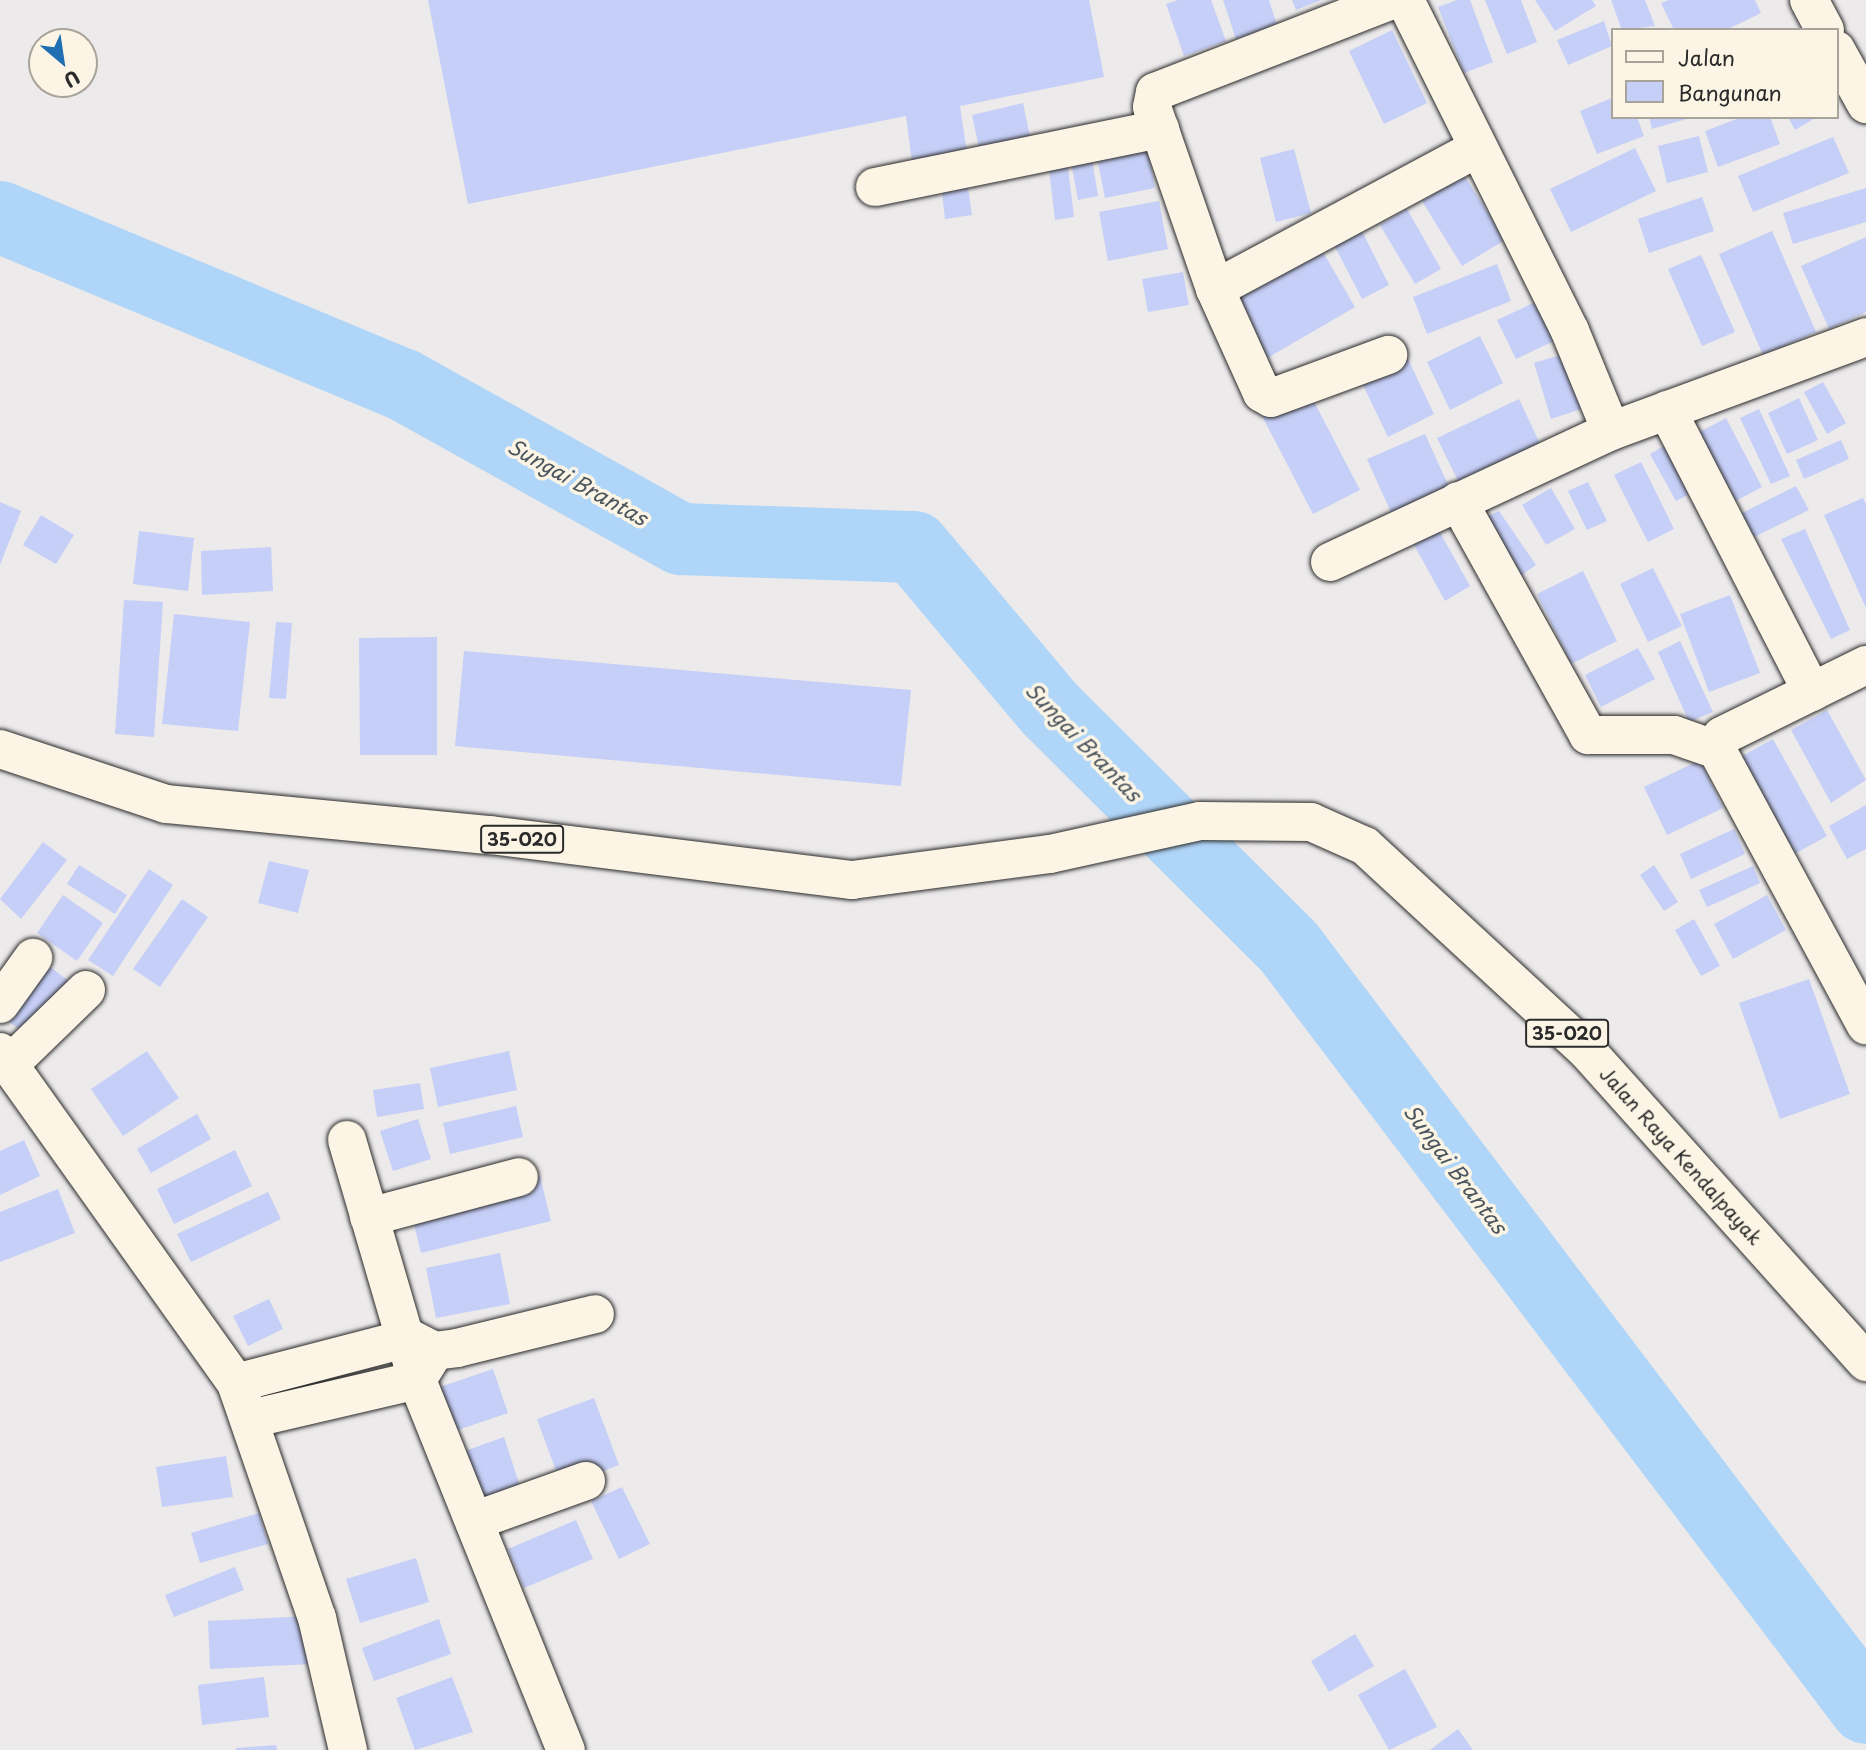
<!DOCTYPE html>
<html>
<head>
<meta charset="utf-8">
<style>
	body { margin:0 }
	#map { position:relative; width:1866px; height:1750px; overflow:hidden; background:#eceaea; font-family:"Playpen Sans",sans-serif }
	div>[style] { position:absolute }
	.river>* { height:72px; margin:-36px; padding:0 36px; transform-origin:36px; border-radius:36px; background:#afd5f8 }
	.building>* { inset:0; background:#c6cff7 }
	.roads { filter:drop-shadow(0 0 2px #2b2b2b) drop-shadow(0 0 2px #2b2b2b) }
	.street>* { height:38px; margin:-19px; padding:0 19px; transform-origin:19px; border-radius:19px; background:#fcf5e5 }
	.secondary>* { height:38px; margin:-19px; padding:0 19px; transform-origin:19px; border-radius:19px; background:#fcf5e5 }
	.primary>* { height:38px; margin:-19px; padding:0 19px; transform-origin:19px; border-radius:19px; background:#fcf5e5 }
	span { translate:-50% -50%; white-space:nowrap; text-align:center; line-height:1.15; -webkit-text-stroke:7px #fcf5e5; paint-order:stroke }
	.shield-label span { padding:2px 5px; background:#fcf5e5; border:2px solid; border-radius:5px; -webkit-text-stroke-width:0 }
	.shield-label { font-size:18px; color:#2b2b2b; font-weight:700 }
	.street-label { font-size:19px; color:#2b2b2b }
	.water-label { font-size:21px; color:#4c565e; font-style:italic }
	.legend { position:absolute; left:1611px; top:28px; width:228px; height:91px; box-sizing:border-box; background:#fcf5e5; border:2px solid #a8a49b; margin:0; padding:9px 12px; list-style:none; font-size:21px; color:#2b2b2b }
	.legend li { display:flex; align-items:center; gap:14px; height:35px }
	.legend b { width:35px; border:2px solid #a8a49b }
	.north { position:absolute; left:28px; top:28px; width:70px; height:70px; box-sizing:border-box; background:#fcf5e5; border:2px solid #a8a49b; border-radius:50%; rotate:151deg; font-size:19px; font-weight:700; line-height:28px; text-align:center; color:#2b2b2b }
	.north::after { content:''; display:block; margin:auto; width:24px; height:32px; background:#1f6fb2; clip-path:polygon(50% 0,100% 100%,50% 72%,0 100%) }
</style>
</head>
<body>
<div id="map">
	<div class="river">
		<i style="left:0;top:217px;width:435px;rotate:22.6deg"></i>
		<i style="left:402px;top:384px;width:319px;rotate:29.1deg"></i>
		<i style="left:681px;top:539px;width:233px;rotate:2deg"></i>
		<i style="left:914px;top:547px;width:213px;rotate:50deg"></i>
		<i style="left:1051px;top:710px;width:334px;rotate:44.9deg"></i>
		<i style="left:1288px;top:946px;width:956px;rotate:52.82deg"></i>
	</div>
	<div class="building">
		<i style="clip-path:polygon(428px 0,1089px 0,1104px 77px,960px 106px,967px 153px,912px 162px,906px 116px,468px 204px)"></i>
		<i style="clip-path:polygon(1178px 0,1211px 0,1226px 41px,1184px 56px,1166px 4px)"></i>
		<i style="clip-path:polygon(1223px 0,1269px 0,1277px 25px,1236px 39px)"></i>
		<i style="clip-path:polygon(1292px 0,1321px 0,1296px 10px)"></i>
		<i style="clip-path:polygon(1457px 0,1470px 0,1493px 62px,1464px 73px,1438px 7px)"></i>
		<i style="clip-path:polygon(1485px 0,1521px 0,1537px 42px,1507px 54px)"></i>
		<i style="clip-path:polygon(1535px 0,1592px 0,1596px 6px,1555px 31px)"></i>
		<i style="clip-path:polygon(1611px 0,1645px 0,1655px 26px,1622px 30px)"></i>
		<i style="clip-path:polygon(1669px 0,1755px 0,1761px 13px,1726px 30px,1674px 30px,1661px 3px)"></i>
		<i style="clip-path:polygon(1604px 21px,1612px 46px,1568px 65px,1557px 40px)"></i>
		<i style="clip-path:polygon(1392px 30px,1427px 103px,1384px 124px,1349px 51px)"></i>
		<i style="clip-path:polygon(1612px 98px,1612px 117px,1637px 117px,1644px 136px,1597px 154px,1580px 111px)"></i>
		<i style="clip-path:polygon(1023px 103px,1033px 151px,982px 162px,972px 115px)"></i>
		<i style="clip-path:polygon(1649px 117px,1690px 117px,1690px 118px,1652px 129px)"></i>
		<i style="clip-path:polygon(1742px 117px,1770px 117px,1780px 144px,1718px 167px,1705px 131px)"></i>
		<i style="clip-path:polygon(1788px 117px,1817px 117px,1795px 130px)"></i>
		<i style="clip-path:polygon(1699px 136px,1708px 172px,1667px 183px,1658px 146px)"></i>
		<i style="clip-path:polygon(1833px 137px,1849px 173px,1753px 212px,1738px 176px)"></i>
		<i style="clip-path:polygon(1147px 143px,1155px 188px,1105px 198px,1096px 153px)"></i>
		<i style="clip-path:polygon(1635px 148px,1656px 191px,1571px 232px,1550px 189px)"></i>
		<i style="clip-path:polygon(1294px 149px,1311px 213px,1276px 222px,1260px 158px)"></i>
		<i style="clip-path:polygon(1091px 153px,1098px 196px,1078px 200px,1070px 157px)"></i>
		<i style="clip-path:polygon(1067px 160px,1074px 217px,1055px 220px,1048px 161px)"></i>
		<i style="clip-path:polygon(1464px 175px,1505px 240px,1462px 266px,1422px 201px)"></i>
		<i style="clip-path:polygon(967px 181px,972px 215px,945px 219px,941px 184px)"></i>
		<i style="clip-path:polygon(1866px 188px,1866px 222px,1793px 244px,1783px 213px)"></i>
		<i style="clip-path:polygon(1702px 197px,1714px 231px,1649px 253px,1638px 219px)"></i>
		<i style="clip-path:polygon(1159px 201px,1168px 249px,1108px 261px,1099px 212px)"></i>
		<i style="clip-path:polygon(1407px 209px,1441px 269px,1415px 284px,1380px 225px)"></i>
		<i style="clip-path:polygon(1358px 223px,1389px 285px,1362px 299px,1330px 237px)"></i>
		<i style="clip-path:polygon(1772px 231px,1816px 332px,1763px 355px,1719px 254px)"></i>
		<i style="clip-path:polygon(1866px 237px,1866px 312px,1829px 329px,1801px 266px)"></i>
		<i style="clip-path:polygon(1320px 247px,1355px 307px,1259px 363px,1224px 303px)"></i>
		<i style="clip-path:polygon(1701px 255px,1735px 332px,1702px 346px,1668px 269px)"></i>
		<i style="clip-path:polygon(1497px 264px,1511px 301px,1427px 334px,1413px 297px)"></i>
		<i style="clip-path:polygon(1183px 272px,1189px 305px,1148px 312px,1142px 279px)"></i>
		<i style="clip-path:polygon(1544px 298px,1562px 337px,1516px 359px,1497px 320px)"></i>
		<i style="clip-path:polygon(1480px 336px,1503px 383px,1450px 410px,1427px 362px)"></i>
		<i style="clip-path:polygon(1567px 353px,1584px 408px,1551px 419px,1534px 363px)"></i>
		<i style="clip-path:polygon(1408px 359px,1434px 414px,1388px 437px,1361px 381px)"></i>
		<i style="clip-path:polygon(1823px 382px,1846px 423px,1827px 434px,1804px 392px)"></i>
		<i style="clip-path:polygon(1309px 392px,1360px 490px,1313px 514px,1262px 416px)"></i>
		<i style="clip-path:polygon(1799px 398px,1818px 440px,1787px 454px,1768px 413px)"></i>
		<i style="clip-path:polygon(1519px 399px,1542px 448px,1461px 487px,1437px 438px)"></i>
		<i style="clip-path:polygon(1759px 409px,1790px 476px,1771px 484px,1740px 418px)"></i>
		<i style="clip-path:polygon(1726px 418px,1762px 487px,1728px 505px,1692px 436px)"></i>
		<i style="clip-path:polygon(1425px 434px,1451px 491px,1393px 517px,1367px 459px)"></i>
		<i style="clip-path:polygon(1841px 440px,1849px 459px,1804px 479px,1796px 460px)"></i>
		<i style="clip-path:polygon(1673px 441px,1700px 488px,1676px 501px,1650px 454px)"></i>
		<i style="clip-path:polygon(1641px 462px,1674px 529px,1648px 542px,1614px 475px)"></i>
		<i style="clip-path:polygon(1588px 482px,1607px 521px,1587px 530px,1568px 491px)"></i>
		<i style="clip-path:polygon(1796px 486px,1809px 510px,1748px 540px,1736px 516px)"></i>
		<i style="clip-path:polygon(1551px 488px,1575px 529px,1546px 545px,1522px 505px)"></i>
		<i style="clip-path:polygon(1863px 498px,1866px 504px,1866px 608px,1824px 515px)"></i>
		<i style="clip-path:polygon(0 502px,21px 511px,0 565px)"></i>
		<i style="clip-path:polygon(1499px 511px,1536px 565px,1515px 580px,1480px 519px)"></i>
		<i style="clip-path:polygon(41px 515px,74px 535px,56px 564px,23px 545px)"></i>
		<i style="clip-path:polygon(1438px 529px,1470px 586px,1445px 601px,1413px 543px)"></i>
		<i style="clip-path:polygon(1805px 529px,1850px 630px,1831px 639px,1781px 539px)"></i>
		<i style="clip-path:polygon(139px 531px,194px 538px,188px 591px,133px 584px)"></i>
		<i style="clip-path:polygon(271px 547px,273px 591px,202px 595px,201px 551px)"></i>
		<i style="clip-path:polygon(1653px 568px,1682px 626px,1648px 642px,1620px 584px)"></i>
		<i style="clip-path:polygon(1583px 571px,1617px 641px,1571px 664px,1537px 594px)"></i>
		<i style="clip-path:polygon(1730px 595px,1760px 673px,1709px 692px,1680px 614px)"></i>
		<i style="clip-path:polygon(124px 600px,163px 602px,154px 737px,115px 734px)"></i>
		<i style="clip-path:polygon(174px 614px,250px 622px,238px 731px,162px 724px)"></i>
		<i style="clip-path:polygon(276px 622px,292px 623px,286px 699px,269px 698px)"></i>
		<i style="clip-path:polygon(437px 637px,437px 755px,360px 755px,359px 638px)"></i>
		<i style="clip-path:polygon(1680px 641px,1713px 712px,1689px 722px,1658px 652px)"></i>
		<i style="clip-path:polygon(1638px 648px,1655px 679px,1601px 707px,1585px 675px)"></i>
		<i style="clip-path:polygon(464px 651px,911px 690px,901px 786px,455px 746px)"></i>
		<i style="clip-path:polygon(1827px 710px,1866px 780px,1831px 803px,1791px 730px)"></i>
		<i style="clip-path:polygon(1773px 739px,1827px 836px,1789px 857px,1735px 760px)"></i>
		<i style="clip-path:polygon(1700px 760px,1723px 808px,1667px 835px,1644px 787px)"></i>
		<i style="clip-path:polygon(1866px 805px,1866px 849px,1847px 859px,1829px 826px)"></i>
		<i style="clip-path:polygon(1734px 829px,1745px 854px,1691px 879px,1680px 854px)"></i>
		<i style="clip-path:polygon(43px 842px,67px 860px,21px 919px,0 899px)"></i>
		<i style="clip-path:polygon(269px 861px,309px 870px,298px 913px,258px 903px)"></i>
		<i style="clip-path:polygon(79px 865px,127px 895px,115px 914px,67px 884px)"></i>
		<i style="clip-path:polygon(1654px 865px,1678px 902px,1664px 911px,1640px 875px)"></i>
		<i style="clip-path:polygon(1753px 866px,1760px 883px,1707px 907px,1699px 890px)"></i>
		<i style="clip-path:polygon(149px 869px,173px 885px,113px 976px,88px 960px)"></i>
		<i style="clip-path:polygon(63px 895px,103px 923px,77px 961px,37px 933px)"></i>
		<i style="clip-path:polygon(1767px 895px,1786px 930px,1733px 959px,1714px 924px)"></i>
		<i style="clip-path:polygon(182px 899px,208px 917px,160px 987px,133px 969px)"></i>
		<i style="clip-path:polygon(1694px 919px,1720px 966px,1701px 976px,1675px 930px)"></i>
		<i style="clip-path:polygon(37px 957px,74px 985px,33px 1040px,0 1015px)"></i>
		<i style="clip-path:polygon(1809px 979px,1850px 1094px,1780px 1119px,1739px 1003px)"></i>
		<i style="clip-path:polygon(147px 1051px,179px 1098px,123px 1136px,91px 1089px)"></i>
		<i style="clip-path:polygon(509px 1051px,517px 1090px,438px 1107px,430px 1068px)"></i>
		<i style="clip-path:polygon(420px 1083px,424px 1109px,377px 1117px,373px 1090px)"></i>
		<i style="clip-path:polygon(516px 1106px,523px 1137px,450px 1154px,443px 1123px)"></i>
		<i style="clip-path:polygon(197px 1114px,211px 1139px,151px 1173px,137px 1149px)"></i>
		<i style="clip-path:polygon(418px 1119px,431px 1159px,393px 1171px,380px 1131px)"></i>
		<i style="clip-path:polygon(24px 1140px,40px 1176px,0 1195px,0 1151px)"></i>
		<i style="clip-path:polygon(235px 1150px,252px 1186px,174px 1224px,157px 1189px)"></i>
		<i style="clip-path:polygon(540px 1176px,551px 1221px,421px 1253px,410px 1208px)"></i>
		<i style="clip-path:polygon(58px 1189px,75px 1233px,0 1262px,0 1212px)"></i>
		<i style="clip-path:polygon(268px 1192px,281px 1219px,191px 1262px,177px 1234px)"></i>
		<i style="clip-path:polygon(500px 1253px,510px 1304px,436px 1318px,426px 1268px)"></i>
		<i style="clip-path:polygon(269px 1299px,283px 1329px,248px 1346px,233px 1316px)"></i>
		<i style="clip-path:polygon(493px 1369px,508px 1413px,455px 1431px,440px 1387px)"></i>
		<i style="clip-path:polygon(594px 1398px,619px 1465px,562px 1487px,537px 1419px)"></i>
		<i style="clip-path:polygon(504px 1437px,522px 1492px,480px 1507px,462px 1452px)"></i>
		<i style="clip-path:polygon(226px 1456px,233px 1497px,162px 1507px,156px 1467px)"></i>
		<i style="clip-path:polygon(622px 1487px,650px 1544px,619px 1559px,591px 1501px)"></i>
		<i style="clip-path:polygon(259px 1513px,268px 1544px,200px 1563px,191px 1533px)"></i>
		<i style="clip-path:polygon(576px 1520px,593px 1559px,524px 1588px,508px 1549px)"></i>
		<i style="clip-path:polygon(416px 1558px,429px 1602px,360px 1623px,346px 1579px)"></i>
		<i style="clip-path:polygon(235px 1567px,244px 1590px,174px 1617px,165px 1595px)"></i>
		<i style="clip-path:polygon(310px 1616px,312px 1664px,210px 1669px,208px 1621px)"></i>
		<i style="clip-path:polygon(439px 1619px,451px 1654px,374px 1681px,362px 1648px)"></i>
		<i style="clip-path:polygon(1355px 1634px,1374px 1666px,1329px 1692px,1311px 1661px)"></i>
		<i style="clip-path:polygon(1405px 1669px,1437px 1727px,1389px 1750px,1358px 1695px)"></i>
		<i style="clip-path:polygon(264px 1677px,269px 1717px,202px 1725px,198px 1685px)"></i>
		<i style="clip-path:polygon(452px 1677px,473px 1732px,415px 1750px,396px 1698px)"></i>
		<i style="clip-path:polygon(1458px 1729px,1473px 1750px,1430px 1750px)"></i>
		<i style="clip-path:polygon(276px 1745px,277px 1750px,236px 1750px,236px 1748px)"></i>
	</div>
	<div class="roads">
		<div class="street">
			<i style="left:1392px;top:0;width:254px;rotate:158.8deg"></i>
			<i style="left:1155px;top:92px;width:15px;rotate:101deg"></i>
			<i style="left:1152px;top:107px;width:193px;rotate:70.9deg"></i>
			<i style="left:1215px;top:289px;width:296px;rotate:-28.2deg"></i>
			<i style="left:1405px;top:0;width:370px;rotate:63.5deg"></i>
			<i style="left:1570px;top:331px;width:108px;rotate:67.7deg"></i>
			<i style="left:875px;top:187px;width:291px;rotate:-11.5deg"></i>
			<i style="left:1215px;top:289px;width:114px;rotate:65.7deg"></i>
			<i style="left:1262px;top:393px;width:10px;rotate:29deg"></i>
			<i style="left:1271px;top:398px;width:125px;rotate:-20.2deg"></i>
			<i style="left:1667px;top:410px;width:317px;rotate:62.8deg"></i>
			<i style="left:1458px;top:501px;width:268px;rotate:60.9deg"></i>
			<i style="left:1588px;top:735px;width:86px"></i>
			<i style="left:1674px;top:735px;width:46px;rotate:19.2deg"></i>
			<i style="left:1330px;top:562px;width:310px;rotate:-25deg"></i>
			<i style="left:1611px;top:431px;width:272px;rotate:-20.2deg"></i>
			<i style="left:1866px;top:665px;width:161px;rotate:153.8deg"></i>
			<i style="left:1722px;top:736px;width:15px;rotate:110deg"></i>
			<i style="left:1717px;top:750px;width:313px;rotate:61.6deg"></i>
			<i style="left:0;top:1004px;width:57px;rotate:-54.3deg"></i>
			<i style="left:0;top:1052px;width:407px;rotate:54.5deg"></i>
			<i style="left:236px;top:1383px;width:249px;rotate:71deg"></i>
			<i style="left:317px;top:1618px;width:136px;rotate:76.8deg"></i>
			<i style="left:10px;top:1064px;width:106px;rotate:-44.2deg"></i>
			<i style="left:347px;top:1140px;width:250px;rotate:73.7deg"></i>
			<i style="left:417px;top:1380px;width:399px;rotate:68.1deg"></i>
			<i style="left:369px;top:1217px;width:155px;rotate:-14.9deg"></i>
			<i style="left:236px;top:1383px;width:179px;rotate:-14.6deg"></i>
			<i style="left:409px;top:1338px;width:28px;rotate:27deg"></i>
			<i style="left:434px;top:1351px;width:23px;rotate:-7deg"></i>
			<i style="left:457px;top:1348px;width:142px;rotate:-13.8deg"></i>
			<i style="left:250px;top:1419px;width:171px;rotate:-13.1deg"></i>
			<i style="left:417px;top:1380px;width:25px;rotate:-58deg"></i>
			<i style="left:474px;top:1521px;width:119px;rotate:-19.7deg"></i>
		</div>
		<div class="secondary">
			<i style="left:1809px;top:0;width:34px;rotate:62deg"></i>
			<i style="left:1836px;top:50px;width:62px;rotate:60.9deg"></i>
		</div>
		<div class="primary">
			<i style="left:0;top:749px;width:175px;rotate:18.3deg"></i>
			<i style="left:166px;top:804px;width:325px;rotate:5.5deg"></i>
			<i style="left:490px;top:835px;width:365px;rotate:7.1deg"></i>
			<i style="left:852px;top:880px;width:200px;rotate:-7.5deg"></i>
			<i style="left:1050px;top:854px;width:154px;rotate:-12.4deg"></i>
			<i style="left:1200px;top:821px;width:111px;rotate:0.5deg"></i>
			<i style="left:1311px;top:822px;width:59px;rotate:24deg"></i>
			<i style="left:1365px;top:846px;width:302px;rotate:42.7deg"></i>
			<i style="left:1587px;top:1051px;width:418px;rotate:48.1deg"></i>
		</div>
	</div>
	<div class="shield-label">
		<span style="left:522px;top:839px">35-020</span>
		<span style="left:1567px;top:1033px">35-020</span>
	</div>
	<div class="street-label">
		<span style="left:1681px;top:1156px;rotate:48deg">Jalan Raya Kendalpayak</span>
	</div>
	<div class="water-label">
		<span style="left:578px;top:481px;rotate:29deg">Sungai Brantas</span>
		<span style="left:1084px;top:741px;rotate:46deg">Sungai Brantas</span>
		<span style="left:1456px;top:1168px;rotate:53deg">Sungai Brantas</span>
	</div>
	<ul class="legend">
	<li><b style="height:9px;background:#fcf5e5"></b>Jalan</li>
	<li><b style="height:19px;background:#c6cff7"></b>Bangunan</li>
	</ul>
	<div class="north">U</div>
</div>
</body>
</html>
